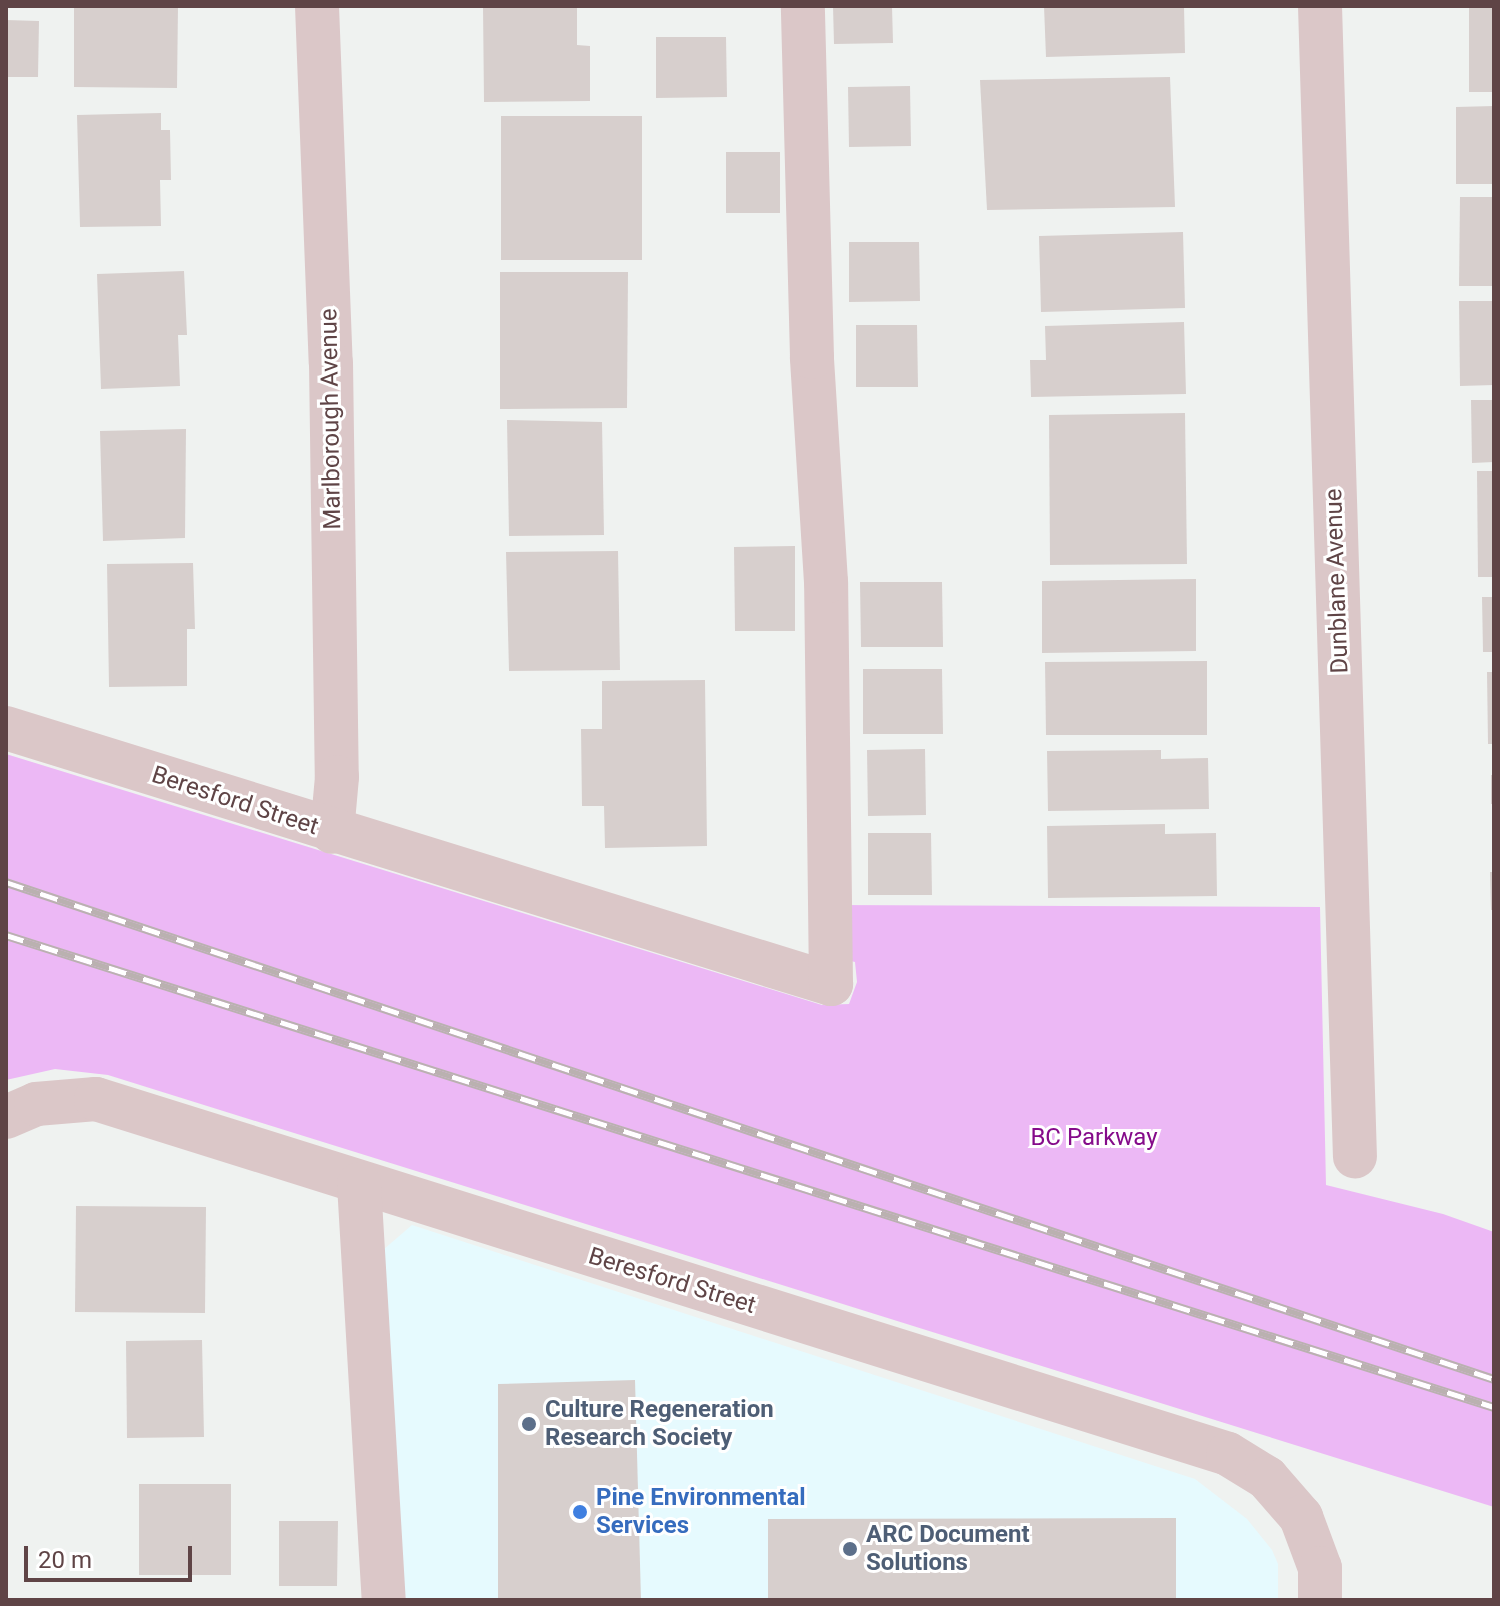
<!DOCTYPE html>
<html>
<head>
<meta charset="utf-8">
<style>
	body { margin:0 }
	#map { position:relative; width:1500px; height:1606px; overflow:hidden; background:#eff2f0; font-family:Roboto,sans-serif }
	div>[style] { position:absolute }
	.commercial>* { inset:0; background:#e6fafe }
	.green>* { inset:0; background:#ecb8f5 }
	.building>* { inset:0; background:#d7cfcd }
	.minor>* { height:44px; margin:-22px; padding:0 22px; transform-origin:22px; border-radius:22px; background:#dbc7c8 }
	.rail>* { height:9px; margin-top:-4.5px; transform-origin:0; background:repeating-linear-gradient(90deg,#fff 0 18px,#bab1b0 0 36px); box-sizing:border-box; border-block:2px solid #bab1b0 }
	.dots>* { width:22px; height:22px; translate:-50% -50%; box-sizing:border-box; border:4px solid #fff; border-radius:50% }
	span { translate:-50% -50%; white-space:nowrap; text-align:center; line-height:1.15; -webkit-text-stroke:6px #fff; paint-order:stroke }
	.street-label { font-size:24px; color:#5f4446 }
	.park-label { font-size:24px; color:#850b8a }
	.service-label { font-size:24px; color:#4e5e75; font-weight:700 }
	.left { translate:0 -50%; text-align:left }
	.shop-label { font-size:24px; color:#366cbe; font-weight:700 }
	.frame { position:absolute; inset:0; border:8px solid #5f4446; pointer-events:none }
	.scale { position:absolute; left:24px; top:1546px; width:168px; height:36px; box-sizing:border-box; border:4px solid #5f4446; border-top:0; padding-left:10px; font-size:24px; line-height:28px; white-space:nowrap; color:#5f4446; -webkit-text-stroke:6px #fff; paint-order:stroke }
</style>
</head>
<body>
<div id="map">
	<div class="commercial">
		<i style="clip-path:polygon(412px 1225px,1195px 1479px,1247px 1519px,1272px 1550px,1278px 1564px,1278px 1600px,384px 1600px,383px 1250px)"></i>
	</div>
	<div class="green">
		<i style="clip-path:polygon(6px 754px,822px 1005px,849px 1004px,857px 982px,855px 962px,831px 956px,832px 905px,1320px 907px,1326px 1185px,1443px 1214px,1494px 1232px,1494px 1507px,108px 1075px,55px 1069px,6px 1080px)"></i>
	</div>
	<div class="building">
		<i style="clip-path:polygon(74px 6px,178px 6px,177px 88px,74px 87px)"></i>
		<i style="clip-path:polygon(483px 6px,577px 6px,577px 45px,590px 46px,590px 101px,484px 102px)"></i>
		<i style="clip-path:polygon(833px 6px,892px 6px,893px 43px,834px 44px)"></i>
		<i style="clip-path:polygon(1044px 6px,1184px 6px,1185px 53px,1046px 57px)"></i>
		<i style="clip-path:polygon(1469px 6px,1494px 6px,1494px 92px,1469px 92px)"></i>
		<i style="clip-path:polygon(6px 20px,39px 21px,38px 77px,6px 77px)"></i>
		<i style="clip-path:polygon(656px 37px,726px 37px,727px 97px,656px 98px)"></i>
		<i style="clip-path:polygon(1170px 77px,1175px 207px,987px 210px,980px 80px)"></i>
		<i style="clip-path:polygon(910px 86px,911px 146px,849px 147px,848px 87px)"></i>
		<i style="clip-path:polygon(1494px 106px,1494px 184px,1456px 184px,1456px 107px)"></i>
		<i style="clip-path:polygon(161px 113px,161px 130px,170px 130px,171px 180px,160px 180px,161px 226px,80px 227px,77px 115px)"></i>
		<i style="clip-path:polygon(501px 116px,642px 116px,642px 260px,501px 260px)"></i>
		<i style="clip-path:polygon(726px 152px,780px 152px,780px 213px,726px 213px)"></i>
		<i style="clip-path:polygon(1460px 197px,1494px 197px,1494px 286px,1459px 286px)"></i>
		<i style="clip-path:polygon(1183px 232px,1185px 308px,1041px 312px,1039px 236px)"></i>
		<i style="clip-path:polygon(849px 242px,919px 242px,920px 301px,849px 302px)"></i>
		<i style="clip-path:polygon(184px 271px,187px 335px,178px 335px,180px 386px,101px 389px,97px 274px)"></i>
		<i style="clip-path:polygon(500px 272px,628px 272px,627px 408px,500px 409px)"></i>
		<i style="clip-path:polygon(1459px 301px,1494px 301px,1494px 385px,1460px 386px)"></i>
		<i style="clip-path:polygon(1184px 322px,1186px 394px,1031px 397px,1030px 360px,1046px 360px,1045px 326px)"></i>
		<i style="clip-path:polygon(856px 325px,917px 325px,918px 387px,856px 387px)"></i>
		<i style="clip-path:polygon(1471px 400px,1494px 400px,1494px 462px,1472px 463px)"></i>
		<i style="clip-path:polygon(1185px 413px,1187px 564px,1050px 565px,1049px 415px)"></i>
		<i style="clip-path:polygon(507px 420px,602px 422px,604px 535px,509px 536px)"></i>
		<i style="clip-path:polygon(186px 429px,185px 538px,103px 541px,100px 431px)"></i>
		<i style="clip-path:polygon(1477px 471px,1494px 471px,1494px 577px,1478px 577px)"></i>
		<i style="clip-path:polygon(795px 546px,795px 631px,735px 631px,734px 547px)"></i>
		<i style="clip-path:polygon(618px 551px,620px 670px,509px 671px,506px 552px)"></i>
		<i style="clip-path:polygon(193px 563px,195px 629px,187px 629px,187px 686px,109px 687px,107px 564px)"></i>
		<i style="clip-path:polygon(1196px 579px,1196px 651px,1042px 653px,1042px 581px)"></i>
		<i style="clip-path:polygon(860px 582px,942px 582px,943px 647px,861px 647px)"></i>
		<i style="clip-path:polygon(1482px 597px,1494px 597px,1494px 652px,1483px 652px)"></i>
		<i style="clip-path:polygon(1207px 661px,1207px 735px,1046px 735px,1045px 662px)"></i>
		<i style="clip-path:polygon(863px 669px,942px 669px,943px 734px,863px 734px)"></i>
		<i style="clip-path:polygon(1487px 672px,1494px 672px,1494px 744px,1488px 744px)"></i>
		<i style="clip-path:polygon(705px 680px,707px 846px,605px 848px,604px 806px,582px 806px,581px 729px,602px 729px,602px 681px)"></i>
		<i style="clip-path:polygon(925px 749px,926px 815px,868px 816px,867px 750px)"></i>
		<i style="clip-path:polygon(1161px 750px,1161px 759px,1208px 758px,1209px 809px,1048px 811px,1047px 751px)"></i>
		<i style="clip-path:polygon(1491px 775px,1494px 775px,1494px 804px,1491px 804px)"></i>
		<i style="clip-path:polygon(1165px 824px,1165px 834px,1216px 833px,1217px 896px,1048px 898px,1047px 826px)"></i>
		<i style="clip-path:polygon(868px 833px,931px 833px,932px 895px,868px 895px)"></i>
		<i style="clip-path:polygon(1490px 872px,1494px 872px,1494px 910px,1491px 910px)"></i>
		<i style="clip-path:polygon(76px 1206px,206px 1207px,205px 1313px,75px 1312px)"></i>
		<i style="clip-path:polygon(202px 1340px,204px 1437px,127px 1438px,126px 1341px)"></i>
		<i style="clip-path:polygon(635px 1380px,641px 1600px,498px 1600px,498px 1384px)"></i>
		<i style="clip-path:polygon(139px 1484px,231px 1484px,231px 1575px,139px 1575px)"></i>
		<i style="clip-path:polygon(1176px 1518px,1176px 1600px,768px 1600px,768px 1519px)"></i>
		<i style="clip-path:polygon(279px 1521px,338px 1521px,337px 1586px,279px 1586px)"></i>
	</div>
	<div class="minor">
		<i style="left:317px;top:6px;width:357px;rotate:87.8deg"></i>
		<i style="left:331px;top:363px;width:414px;rotate:89.2deg"></i>
		<i style="left:337px;top:777px;width:55px;rotate:95.2deg"></i>
		<i style="left:1320px;top:6px;width:1151px;rotate:88.26deg"></i>
		<i style="left:6px;top:728px;width:864px;rotate:17.24deg"></i>
		<i style="left:831px;top:984px;width:402px;rotate:-90.7deg"></i>
		<i style="left:826px;top:582px;width:225px;rotate:-93.6deg"></i>
		<i style="left:812px;top:357px;width:351px;rotate:-91.5deg"></i>
		<i style="left:6px;top:1117px;width:33px;rotate:-23deg"></i>
		<i style="left:36px;top:1104px;width:60px;rotate:-4.8deg"></i>
		<i style="left:96px;top:1099px;width:1186px;rotate:17.41deg"></i>
		<i style="left:1228px;top:1454px;width:46px;rotate:31.6deg"></i>
		<i style="left:1267px;top:1478px;width:52px;rotate:48.9deg"></i>
		<i style="left:1301px;top:1517px;width:54px;rotate:69.6deg"></i>
		<i style="left:1320px;top:1568px;width:32px;rotate:90deg"></i>
		<i style="left:359px;top:1184px;width:417px;rotate:86.6deg"></i>
	</div>
	<div class="rail">
		<i style="left:6px;top:882px;width:1569px;rotate:18.47deg"></i>
		<i style="left:6px;top:935px;width:1561px;rotate:17.6deg"></i>
	</div>
	<div class="dots">
		<i style="left:529px;top:1424px;background:#5c6f8a"></i>
		<i style="left:580px;top:1512px;background:#3f7fe0"></i>
		<i style="left:850px;top:1549px;background:#5c6f8a"></i>
	</div>
	<div class="street-label">
		<span style="left:331px;top:419px;rotate:-91deg">Marlborough Avenue</span>
		<span style="left:1337px;top:581px;rotate:-92deg">Dunblane Avenue</span>
		<span style="left:235px;top:801px;rotate:18deg">Beresford Street</span>
		<span style="left:672px;top:1281px;rotate:17deg">Beresford Street</span>
	</div>
	<div class="park-label">
		<span style="left:1094px;top:1138px">BC Parkway</span>
	</div>
	<div class="service-label">
		<span class="left" style="left:545px;top:1424px">Culture Regeneration<br>Research Society</span>
		<span class="left" style="left:866px;top:1549px">ARC Document<br>Solutions</span>
	</div>
	<div class="shop-label">
		<span class="left" style="left:596px;top:1512px">Pine Environmental<br>Services</span>
	</div>
	<div class="frame"></div>
	<div class="scale">20 m</div>
</div>
</body>
</html>
